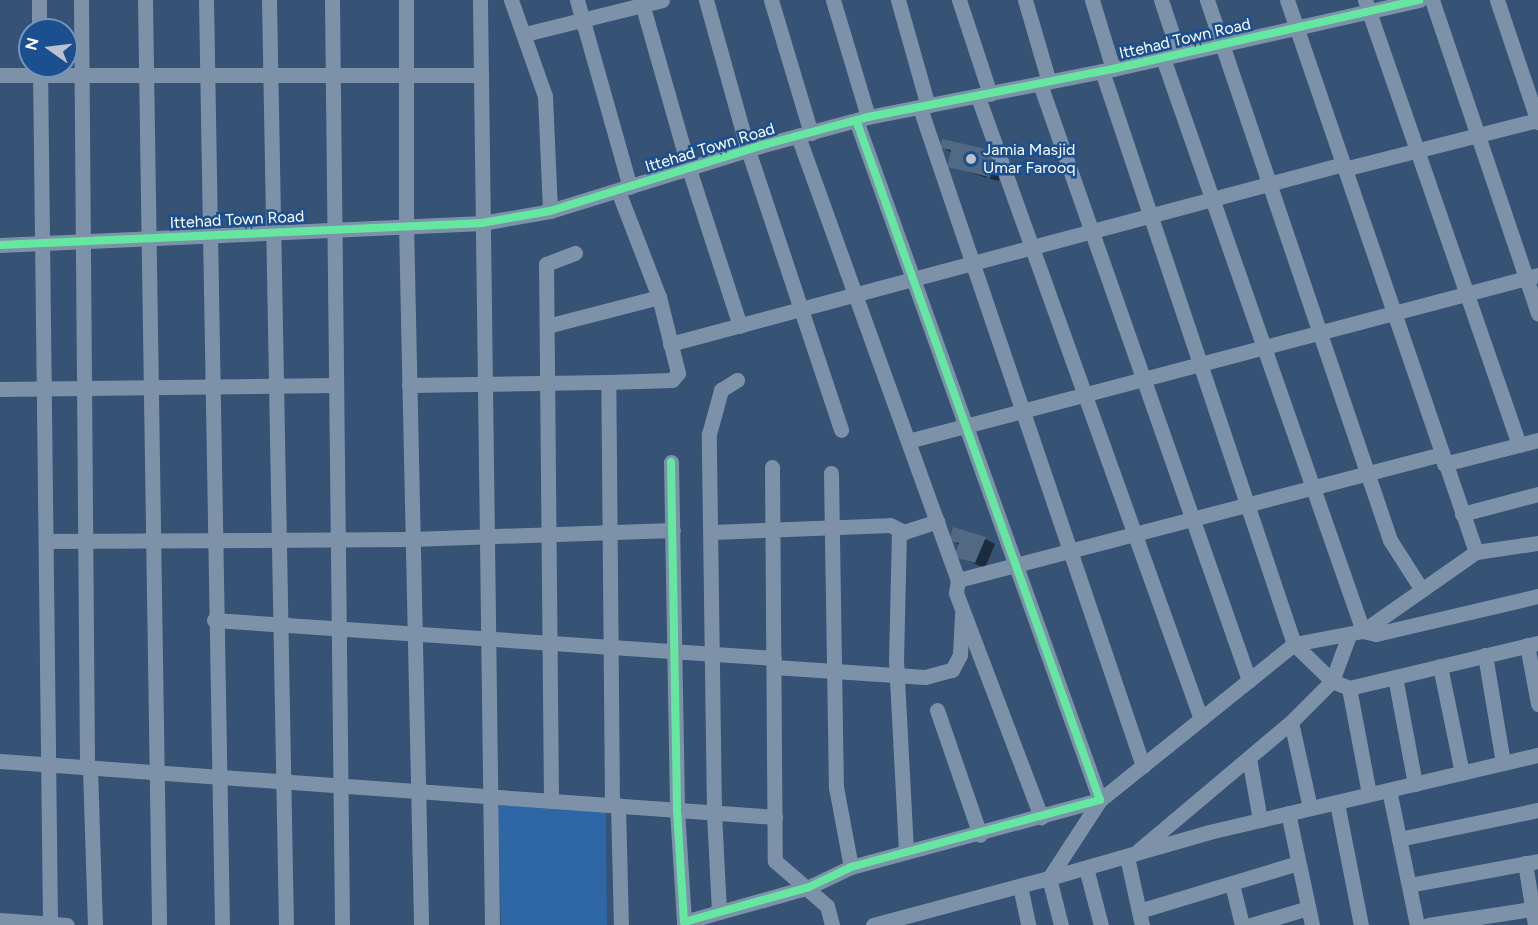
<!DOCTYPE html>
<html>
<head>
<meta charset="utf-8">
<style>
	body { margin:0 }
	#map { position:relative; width:1538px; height:925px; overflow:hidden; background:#365274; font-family:Figtree,sans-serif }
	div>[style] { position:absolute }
	.green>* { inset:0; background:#2f66a5 }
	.shadow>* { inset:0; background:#0007 }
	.building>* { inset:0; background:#526984 }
	.minor>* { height:15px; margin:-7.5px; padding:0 7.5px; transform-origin:7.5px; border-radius:7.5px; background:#7d92a8 }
	.cycleway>* { height:8px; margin:-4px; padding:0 4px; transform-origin:4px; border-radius:4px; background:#66e7a1 }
	.dots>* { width:16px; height:16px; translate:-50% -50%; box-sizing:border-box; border:3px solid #1b4f8f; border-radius:50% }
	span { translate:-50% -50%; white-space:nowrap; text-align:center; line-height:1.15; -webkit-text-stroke:5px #1b4f8f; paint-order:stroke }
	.street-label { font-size:16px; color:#fff }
	.poi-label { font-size:16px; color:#fff }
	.left { translate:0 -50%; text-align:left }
	.north { position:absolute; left:18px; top:18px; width:60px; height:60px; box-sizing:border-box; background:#1b4f8f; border:2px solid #7695bc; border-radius:50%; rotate:284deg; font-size:16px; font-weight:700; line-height:24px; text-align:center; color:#fff }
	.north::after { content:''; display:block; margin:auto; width:21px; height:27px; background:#b9c2ce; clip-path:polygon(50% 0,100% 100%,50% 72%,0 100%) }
</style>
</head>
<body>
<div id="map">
	<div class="green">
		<i style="clip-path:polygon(498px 804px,606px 812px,607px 925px,501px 925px)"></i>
	</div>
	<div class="shadow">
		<i style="clip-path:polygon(942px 147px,993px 153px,987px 178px,949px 166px,952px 153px)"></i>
		<i style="clip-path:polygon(996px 153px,1004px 158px,999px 181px,990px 179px)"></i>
		<i style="clip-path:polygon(985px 539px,995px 544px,985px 568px,956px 556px,960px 545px,951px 540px)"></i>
	</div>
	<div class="building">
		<i style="clip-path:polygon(942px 139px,995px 151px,989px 177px,947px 167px,951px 150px,940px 148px)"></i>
		<i style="clip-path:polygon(953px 527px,986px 537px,975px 563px,954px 557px,959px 543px,949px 541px)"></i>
	</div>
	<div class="minor">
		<i style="left:39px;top:0;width:30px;rotate:90deg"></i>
		<i style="left:81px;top:0;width:768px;rotate:89.55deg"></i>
		<i style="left:145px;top:0;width:925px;rotate:89.13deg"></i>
		<i style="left:206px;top:0;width:925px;rotate:89.01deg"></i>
		<i style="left:269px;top:0;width:925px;rotate:88.95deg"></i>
		<i style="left:332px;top:0;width:925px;rotate:89.38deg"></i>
		<i style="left:406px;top:0;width:224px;rotate:90deg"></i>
		<i style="left:406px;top:224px;width:701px;rotate:88.77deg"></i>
		<i style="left:480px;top:0;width:925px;rotate:89.26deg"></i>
		<i style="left:511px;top:0;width:102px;rotate:70.5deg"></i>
		<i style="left:545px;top:96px;width:115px;rotate:87.5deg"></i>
		<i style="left:577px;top:0;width:194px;rotate:74.2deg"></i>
		<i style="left:641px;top:0;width:176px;rotate:74.1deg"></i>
		<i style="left:689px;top:169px;width:165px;rotate:72deg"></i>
		<i style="left:706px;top:0;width:156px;rotate:74.4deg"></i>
		<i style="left:748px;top:150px;width:295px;rotate:71.6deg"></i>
		<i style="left:771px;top:0;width:139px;rotate:73.3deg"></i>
		<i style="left:833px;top:0;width:122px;rotate:73.3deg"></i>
		<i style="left:898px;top:0;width:110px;rotate:74.2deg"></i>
		<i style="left:959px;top:0;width:99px;rotate:71.7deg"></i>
		<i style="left:1025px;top:0;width:85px;rotate:73.7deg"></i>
		<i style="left:1092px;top:0;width:72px;rotate:73.1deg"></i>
		<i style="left:1161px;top:0;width:57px;rotate:71.6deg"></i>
		<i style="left:1207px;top:0;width:570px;rotate:71.28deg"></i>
		<i style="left:1390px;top:540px;width:59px;rotate:57.4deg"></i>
		<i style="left:1365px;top:0;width:471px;rotate:70.9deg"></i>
		<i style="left:1432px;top:0;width:331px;rotate:71.3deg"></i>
		<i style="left:1497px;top:0;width:129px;rotate:71.4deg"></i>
		<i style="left:525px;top:34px;width:141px;rotate:-13.9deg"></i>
		<i style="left:1163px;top:58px;width:607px;rotate:70.76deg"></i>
		<i style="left:1363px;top:631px;width:13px;rotate:13deg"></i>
		<i style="left:1376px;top:634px;width:166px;rotate:-13.2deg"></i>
		<i style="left:40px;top:66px;width:859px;rotate:89.33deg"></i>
		<i style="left:1102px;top:71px;width:604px;rotate:71.48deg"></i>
		<i style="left:1294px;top:644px;width:53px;rotate:44.2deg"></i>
		<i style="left:1332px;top:681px;width:18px;rotate:22deg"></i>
		<i style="left:1349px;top:688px;width:194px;rotate:-13.4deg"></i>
		<i style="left:0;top:75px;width:479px"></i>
		<i style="left:1040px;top:84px;width:632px;rotate:70.68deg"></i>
		<i style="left:978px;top:97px;width:661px;rotate:70.28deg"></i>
		<i style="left:920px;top:108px;width:695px;rotate:71.28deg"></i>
		<i style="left:798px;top:136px;width:472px;rotate:70.2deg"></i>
		<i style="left:958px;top:580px;width:13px;rotate:99deg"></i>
		<i style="left:956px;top:593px;width:240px;rotate:69.2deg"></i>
		<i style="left:1344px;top:169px;width:200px;rotate:-14.2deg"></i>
		<i style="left:0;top:245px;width:483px;rotate:-2.6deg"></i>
		<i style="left:482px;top:223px;width:69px;rotate:-10deg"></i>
		<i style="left:550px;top:211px;width:227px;rotate:-17.2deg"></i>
		<i style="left:767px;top:144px;width:105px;rotate:-15deg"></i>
		<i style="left:868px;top:117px;width:250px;rotate:-11.1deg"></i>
		<i style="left:1113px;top:69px;width:314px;rotate:-12.7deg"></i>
		<i style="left:547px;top:326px;width:116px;rotate:-14.5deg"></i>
		<i style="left:670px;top:344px;width:697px;rotate:-14.97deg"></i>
		<i style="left:409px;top:385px;width:199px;rotate:-0.9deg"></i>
		<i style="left:0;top:389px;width:336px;rotate:-0.7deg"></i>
		<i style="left:908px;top:441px;width:652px;rotate:-14.76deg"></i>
		<i style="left:671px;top:462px;width:348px;rotate:89deg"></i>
		<i style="left:677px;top:810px;width:112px;rotate:86.4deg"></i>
		<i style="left:684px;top:922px;width:130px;rotate:-15.6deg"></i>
		<i style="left:809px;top:887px;width:47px;rotate:-25.5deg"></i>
		<i style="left:851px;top:867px;width:258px;rotate:-15.1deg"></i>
		<i style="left:1100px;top:800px;width:722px;rotate:-109.74deg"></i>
		<i style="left:1444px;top:464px;width:97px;rotate:-14.3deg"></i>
		<i style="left:772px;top:467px;width:394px;rotate:89.6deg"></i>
		<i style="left:775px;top:861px;width:69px;rotate:40.9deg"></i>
		<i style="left:827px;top:906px;width:20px;rotate:75deg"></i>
		<i style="left:831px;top:473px;width:314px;rotate:89.1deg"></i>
		<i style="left:836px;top:787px;width:81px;rotate:79.4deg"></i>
		<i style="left:1462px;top:514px;width:79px;rotate:-14.7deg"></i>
		<i style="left:899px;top:530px;width:130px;rotate:91.3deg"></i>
		<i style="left:896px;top:660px;width:192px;rotate:87deg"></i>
		<i style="left:711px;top:532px;width:179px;rotate:-2.2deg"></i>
		<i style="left:890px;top:525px;width:16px;rotate:27deg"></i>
		<i style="left:904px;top:532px;width:35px;rotate:-18deg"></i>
		<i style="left:46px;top:541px;width:366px;rotate:-0.3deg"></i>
		<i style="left:412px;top:539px;width:261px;rotate:-2deg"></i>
		<i style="left:1476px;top:552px;width:63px;rotate:-8.3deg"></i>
		<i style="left:958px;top:580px;width:498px;rotate:-14.6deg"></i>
		<i style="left:214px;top:620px;width:561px;rotate:3.88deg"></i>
		<i style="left:1527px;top:645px;width:60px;rotate:79.4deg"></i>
		<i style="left:1485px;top:655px;width:109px;rotate:80.5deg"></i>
		<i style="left:1440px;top:666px;width:109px;rotate:78.4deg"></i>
		<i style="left:774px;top:667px;width:151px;rotate:3.8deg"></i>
		<i style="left:925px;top:677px;width:28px;rotate:-15deg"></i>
		<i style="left:952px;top:670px;width:17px;rotate:-62deg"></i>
		<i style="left:960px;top:655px;width:41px;rotate:-87.2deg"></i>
		<i style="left:1395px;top:677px;width:109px;rotate:79.4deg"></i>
		<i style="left:1349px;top:688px;width:108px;rotate:79.3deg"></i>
		<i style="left:937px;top:710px;width:132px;rotate:71deg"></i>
		<i style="left:1291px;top:722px;width:88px;rotate:77.5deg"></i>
		<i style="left:1249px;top:758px;width:63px;rotate:79.9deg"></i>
		<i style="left:0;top:761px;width:777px;rotate:4.13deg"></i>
		<i style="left:90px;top:768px;width:157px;rotate:88.2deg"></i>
		<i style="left:1389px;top:790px;width:138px;rotate:78.3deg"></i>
		<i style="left:551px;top:801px;width:537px;rotate:-90.53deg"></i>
		<i style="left:546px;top:264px;width:31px;rotate:-21deg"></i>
		<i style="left:1337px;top:803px;width:124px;rotate:78.9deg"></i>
		<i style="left:612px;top:805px;width:423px;rotate:-90.5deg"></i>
		<i style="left:608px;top:382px;width:64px;rotate:-1.8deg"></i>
		<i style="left:672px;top:380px;width:9px;rotate:-49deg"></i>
		<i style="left:678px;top:373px;width:78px;rotate:-104deg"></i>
		<i style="left:659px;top:297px;width:114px;rotate:-111.1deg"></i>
		<i style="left:618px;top:805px;width:120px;rotate:88.6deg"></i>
		<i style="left:1288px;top:813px;width:115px;rotate:77.9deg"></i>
		<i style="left:1399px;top:839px;width:142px;rotate:-11.8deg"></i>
		<i style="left:1139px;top:850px;width:199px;rotate:-40.1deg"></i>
		<i style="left:1291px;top:722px;width:58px;rotate:-45deg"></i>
		<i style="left:1332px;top:681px;width:49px;rotate:-69.7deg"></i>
		<i style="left:1127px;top:857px;width:70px;rotate:77.6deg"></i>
		<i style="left:1525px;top:863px;width:63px;rotate:80.8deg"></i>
		<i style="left:1086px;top:868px;width:59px;rotate:75.3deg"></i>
		<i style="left:1232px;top:884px;width:42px;rotate:76.3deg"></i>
		<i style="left:1409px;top:885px;width:131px;rotate:-10.5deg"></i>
		<i style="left:1020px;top:886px;width:40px;rotate:78deg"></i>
		<i style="left:1139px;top:911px;width:166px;rotate:-16.8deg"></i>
		<i style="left:719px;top:912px;width:100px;rotate:-92.9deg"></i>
		<i style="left:714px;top:812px;width:378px;rotate:-90.8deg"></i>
		<i style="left:709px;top:434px;width:46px;rotate:-74.7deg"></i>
		<i style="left:721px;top:390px;width:19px;rotate:-32deg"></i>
		<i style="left:0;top:920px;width:67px;rotate:4.3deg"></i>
		<i style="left:873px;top:925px;width:182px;rotate:-15deg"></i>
		<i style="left:1049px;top:878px;width:93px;rotate:-56.8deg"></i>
		<i style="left:1100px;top:800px;width:249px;rotate:-38.8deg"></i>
		<i style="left:1294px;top:644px;width:70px;rotate:-10.7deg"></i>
		<i style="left:1363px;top:631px;width:138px;rotate:-35deg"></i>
		<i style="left:1476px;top:552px;width:583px;rotate:-108.9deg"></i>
		<i style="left:1061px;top:925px;width:49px;rotate:-104.3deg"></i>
		<i style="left:1049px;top:878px;width:166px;rotate:-16deg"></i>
		<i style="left:1209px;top:832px;width:338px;rotate:-13.2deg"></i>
		<i style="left:1251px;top:925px;width:59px;rotate:-16.6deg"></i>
		<i style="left:1428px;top:925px;width:111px;rotate:-8.8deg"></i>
	</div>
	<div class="cycleway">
		<i style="left:0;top:245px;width:483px;rotate:-2.6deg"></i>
		<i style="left:482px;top:223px;width:69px;rotate:-10deg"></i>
		<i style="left:550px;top:211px;width:227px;rotate:-17.2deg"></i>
		<i style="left:767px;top:144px;width:105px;rotate:-15deg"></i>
		<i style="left:868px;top:117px;width:250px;rotate:-11.1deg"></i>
		<i style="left:1113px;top:69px;width:314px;rotate:-12.7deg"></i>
		<i style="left:671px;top:462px;width:348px;rotate:89deg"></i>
		<i style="left:677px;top:810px;width:112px;rotate:86.4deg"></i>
		<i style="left:684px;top:922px;width:130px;rotate:-15.6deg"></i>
		<i style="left:809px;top:887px;width:47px;rotate:-25.5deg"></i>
		<i style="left:851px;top:867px;width:258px;rotate:-15.1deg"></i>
		<i style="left:1100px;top:800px;width:722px;rotate:-109.74deg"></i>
	</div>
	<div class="dots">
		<i style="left:971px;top:159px;background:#b9c2ce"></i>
	</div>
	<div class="street-label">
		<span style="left:1185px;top:39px;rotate:-13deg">Ittehad Town Road</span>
		<span style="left:710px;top:148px;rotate:-17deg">Ittehad Town Road</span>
		<span style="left:237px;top:220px;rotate:-3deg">Ittehad Town Road</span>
	</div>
	<div class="poi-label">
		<span class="left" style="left:983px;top:159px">Jamia Masjid<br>Umar Farooq</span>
	</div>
	<div class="north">N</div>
</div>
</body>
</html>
